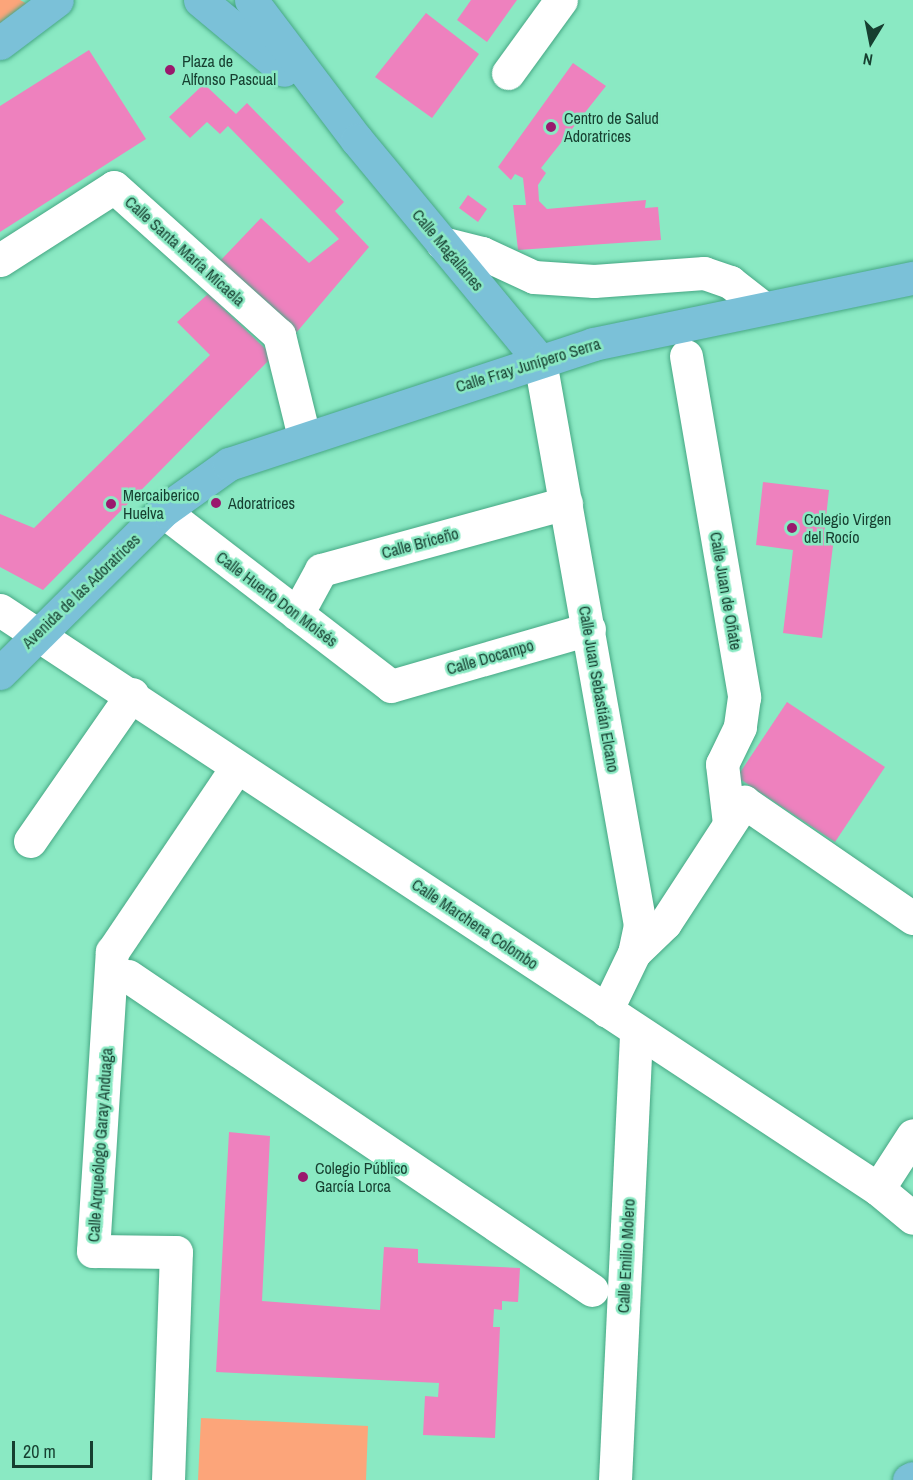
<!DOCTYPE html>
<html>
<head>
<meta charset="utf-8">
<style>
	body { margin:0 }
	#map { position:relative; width:913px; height:1480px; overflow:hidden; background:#8ae9c3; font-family:"Archivo Narrow",sans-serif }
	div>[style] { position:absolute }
	.green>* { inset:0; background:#fca57a }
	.building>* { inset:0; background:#ee81be }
	.roads { filter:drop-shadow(0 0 2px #46a784) drop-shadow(0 0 2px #46a784) }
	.minor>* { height:33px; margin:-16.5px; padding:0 16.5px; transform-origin:16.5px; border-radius:16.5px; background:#fff }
	.major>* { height:33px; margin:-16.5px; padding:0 16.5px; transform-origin:16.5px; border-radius:16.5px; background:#7bc1d8 }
	.dots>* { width:16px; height:16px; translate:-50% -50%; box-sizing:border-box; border:3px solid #8ae9c3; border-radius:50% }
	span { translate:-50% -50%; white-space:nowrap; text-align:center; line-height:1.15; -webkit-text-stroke:5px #8ae9c3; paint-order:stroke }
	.poi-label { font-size:16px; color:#163f30 }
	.left { translate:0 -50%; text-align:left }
	.street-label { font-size:16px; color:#163f30 }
	.north { position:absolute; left:841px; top:12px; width:60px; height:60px; -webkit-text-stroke:4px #8ae9c3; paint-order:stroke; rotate:190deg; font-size:16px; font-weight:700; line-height:24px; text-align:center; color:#163f30 }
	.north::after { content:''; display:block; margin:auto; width:21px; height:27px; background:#163f30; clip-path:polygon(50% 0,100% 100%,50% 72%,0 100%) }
	.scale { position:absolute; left:12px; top:1441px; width:81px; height:27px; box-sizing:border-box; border:3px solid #163f30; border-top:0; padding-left:8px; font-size:18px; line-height:21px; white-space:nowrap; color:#163f30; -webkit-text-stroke:4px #8ae9c3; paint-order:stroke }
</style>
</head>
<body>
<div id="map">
	<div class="green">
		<i style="clip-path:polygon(0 0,20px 0,31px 6px,0 26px)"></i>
		<i style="clip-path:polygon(201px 1418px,368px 1426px,366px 1480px,198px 1480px)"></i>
	</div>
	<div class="building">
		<i style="clip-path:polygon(471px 0,517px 0,487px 42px,457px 20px)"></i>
		<i style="clip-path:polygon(426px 13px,479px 54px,432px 118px,375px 77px)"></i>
		<i style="clip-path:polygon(89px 50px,146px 139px,0 232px,0 106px)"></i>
		<i style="clip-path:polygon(573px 63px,606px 86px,541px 168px,546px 173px,538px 185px,539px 201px,547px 209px,646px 200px,645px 208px,658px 207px,661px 240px,518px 250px,513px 205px,526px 205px,523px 178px,515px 174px,511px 180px,498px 167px)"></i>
		<i style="clip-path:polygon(204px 84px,236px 114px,247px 103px,344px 202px,335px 211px,369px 247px,296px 333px,219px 262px,261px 218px,309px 263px,339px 239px,228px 126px,220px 134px,207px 122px,190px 138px,169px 117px)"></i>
		<i style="clip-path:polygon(468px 195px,487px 209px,478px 222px,459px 208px)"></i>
		<i style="clip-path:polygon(208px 294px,273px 356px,43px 590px,0 567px,0 514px,34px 528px,210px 355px,177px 322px)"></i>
		<i style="clip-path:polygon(763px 482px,829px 490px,824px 536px,834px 537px,822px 638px,783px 633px,793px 550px,756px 545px)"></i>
		<i style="clip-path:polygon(787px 702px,885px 767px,835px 842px,737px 777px)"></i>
		<i style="clip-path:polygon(229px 1132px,270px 1136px,262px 1301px,380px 1310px,384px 1247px,418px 1249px,418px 1263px,520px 1268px,518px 1302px,502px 1301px,502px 1310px,494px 1309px,493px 1327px,500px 1327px,495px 1438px,423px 1435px,425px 1396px,438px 1397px,439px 1383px,216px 1372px)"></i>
	</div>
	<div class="roads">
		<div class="minor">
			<i style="left:508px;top:73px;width:90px;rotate:-54deg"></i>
			<i style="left:442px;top:243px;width:41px;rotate:14deg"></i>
			<i style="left:482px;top:253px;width:57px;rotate:24.8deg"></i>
			<i style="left:534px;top:277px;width:60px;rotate:3.8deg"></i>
			<i style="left:594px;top:281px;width:110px;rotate:-4.2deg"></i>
			<i style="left:704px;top:273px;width:28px;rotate:19deg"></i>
			<i style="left:730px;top:282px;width:39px;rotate:38deg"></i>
			<i style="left:0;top:260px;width:135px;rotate:-32.6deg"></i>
			<i style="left:114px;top:187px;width:222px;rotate:41.9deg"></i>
			<i style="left:279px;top:335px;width:105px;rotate:76.2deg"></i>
			<i style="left:686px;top:356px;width:346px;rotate:80.3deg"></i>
			<i style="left:744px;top:697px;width:30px;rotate:98deg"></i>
			<i style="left:740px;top:727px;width:41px;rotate:115.9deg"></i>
			<i style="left:722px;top:764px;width:60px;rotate:83.3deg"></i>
			<i style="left:540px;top:361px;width:573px;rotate:79.95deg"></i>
			<i style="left:640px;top:925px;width:29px;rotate:102deg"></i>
			<i style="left:634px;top:953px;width:64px;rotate:115.8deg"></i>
			<i style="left:163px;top:511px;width:287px;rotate:37.5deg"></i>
			<i style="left:391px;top:686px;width:206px;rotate:-16.1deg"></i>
			<i style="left:0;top:610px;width:1052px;rotate:33.4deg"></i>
			<i style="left:878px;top:1189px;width:45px;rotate:39.6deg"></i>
			<i style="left:297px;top:614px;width:50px;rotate:-61.4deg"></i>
			<i style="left:321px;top:570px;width:254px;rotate:-15.3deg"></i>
			<i style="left:30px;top:841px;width:179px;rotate:-55.2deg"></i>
			<i style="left:634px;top:953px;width:43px;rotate:-44.1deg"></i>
			<i style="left:665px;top:923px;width:145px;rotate:-56.9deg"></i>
			<i style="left:744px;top:802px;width:205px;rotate:34.5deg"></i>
			<i style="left:128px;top:976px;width:560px;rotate:34.09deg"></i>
			<i style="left:878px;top:1189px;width:64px;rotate:-57.1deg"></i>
			<i style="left:168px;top:1480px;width:228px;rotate:-88deg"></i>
			<i style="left:176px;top:1252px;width:83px;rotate:-179.3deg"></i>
			<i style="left:93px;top:1251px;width:300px;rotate:-86.4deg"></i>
			<i style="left:112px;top:952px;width:223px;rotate:-56deg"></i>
			<i style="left:615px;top:1480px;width:448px;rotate:-87.3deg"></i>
		</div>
		<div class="major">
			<i style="left:200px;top:0;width:109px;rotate:39.8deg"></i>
			<i style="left:251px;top:0;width:176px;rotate:52.9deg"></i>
			<i style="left:357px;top:140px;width:287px;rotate:50.4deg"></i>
			<i style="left:0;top:43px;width:71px;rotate:-37deg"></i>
			<i style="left:0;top:673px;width:230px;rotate:-44.8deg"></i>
			<i style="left:163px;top:511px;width:81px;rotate:-35.5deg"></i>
			<i style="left:229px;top:464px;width:383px;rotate:-18.2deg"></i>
			<i style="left:593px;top:344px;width:327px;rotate:-11.7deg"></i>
			<i style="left:909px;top:1480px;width:4px;rotate:-27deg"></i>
		</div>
	</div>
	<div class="dots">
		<i style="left:170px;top:70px;background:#9a186d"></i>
		<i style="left:551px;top:127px;background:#9a186d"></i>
		<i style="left:216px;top:503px;background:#9a186d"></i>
		<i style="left:111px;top:504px;background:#9a186d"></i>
		<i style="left:792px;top:528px;background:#9a186d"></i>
		<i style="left:303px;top:1177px;background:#9a186d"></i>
	</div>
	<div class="poi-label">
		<span class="left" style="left:182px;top:70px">Plaza de<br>Alfonso Pascual</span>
		<span class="left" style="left:564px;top:127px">Centro de Salud<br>Adoratrices</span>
		<span class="left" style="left:123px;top:504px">Mercaiberico<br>Huelva</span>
		<span class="left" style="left:228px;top:503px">Adoratrices</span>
		<span class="left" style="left:804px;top:528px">Colegio Virgen<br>del Rocío</span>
		<span class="left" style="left:315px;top:1177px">Colegio Público<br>García Lorca</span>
	</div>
	<div class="street-label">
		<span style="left:448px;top:250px;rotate:50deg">Calle Magallanes</span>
		<span style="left:185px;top:251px;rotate:42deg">Calle Santa María Micaela</span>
		<span style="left:528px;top:365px;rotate:-17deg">Calle Fray Junípero Serra</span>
		<span style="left:420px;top:543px;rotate:-15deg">Calle Briceño</span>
		<span style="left:81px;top:591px;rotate:-44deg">Avenida de las Adoratrices</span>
		<span style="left:726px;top:591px;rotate:80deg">Calle Juan de Oñate</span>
		<span style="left:277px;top:599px;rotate:37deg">Calle Huerto Don Moisés</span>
		<span style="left:490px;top:657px;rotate:-16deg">Calle Docampo</span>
		<span style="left:599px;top:689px;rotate:80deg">Calle Juan Sebastián Elcano</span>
		<span style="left:475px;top:924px;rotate:34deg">Calle Marchena Colombo</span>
		<span style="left:100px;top:1145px;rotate:-86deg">Calle Arqueólogo Garay Anduaga</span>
		<span style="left:626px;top:1256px;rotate:-87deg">Calle Emilio Molero</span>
	</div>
	<div class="north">N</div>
	<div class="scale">20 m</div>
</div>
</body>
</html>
